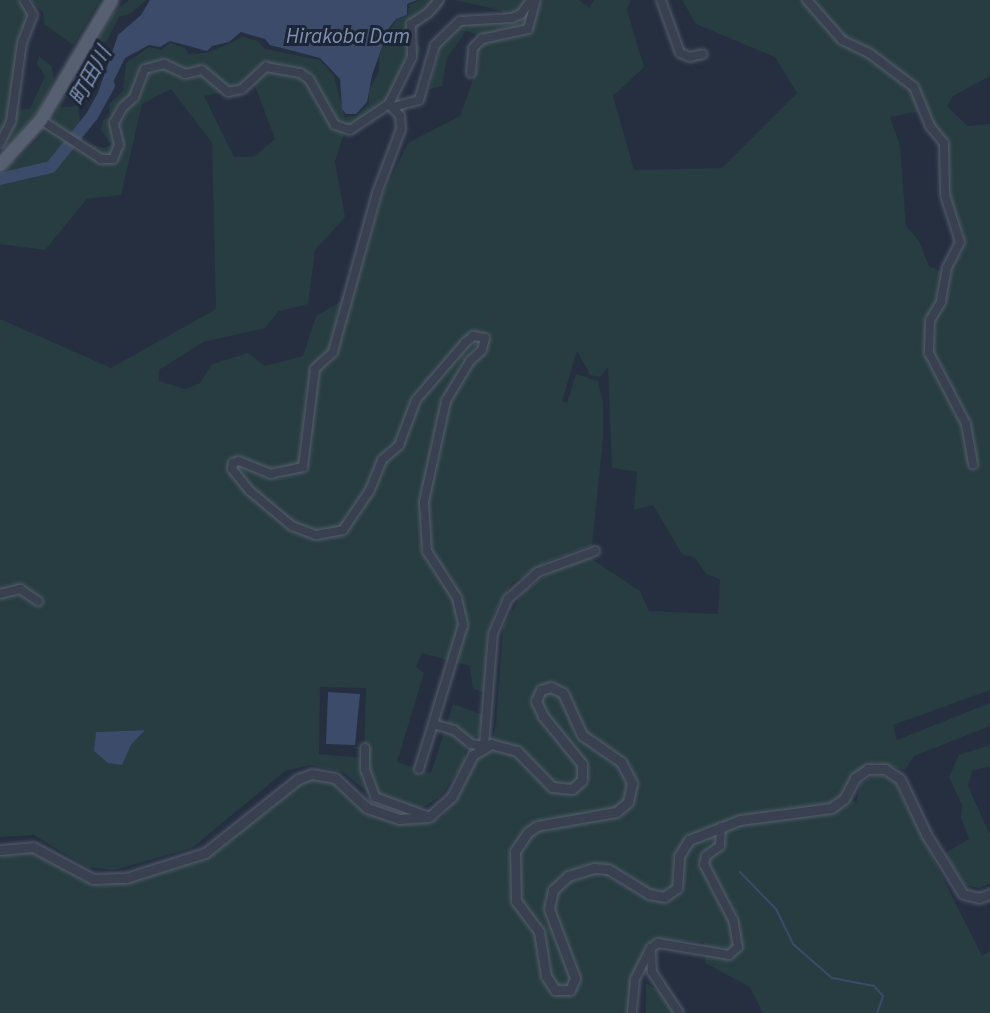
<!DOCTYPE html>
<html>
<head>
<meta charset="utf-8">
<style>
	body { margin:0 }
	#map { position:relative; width:990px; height:1013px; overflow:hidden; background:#252f40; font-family:"Source Sans 3","Noto Sans JP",sans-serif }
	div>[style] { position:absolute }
	.green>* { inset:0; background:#273d41 }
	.water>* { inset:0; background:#3b4b69 }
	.stream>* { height:2px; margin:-1px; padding:0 1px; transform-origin:1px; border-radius:1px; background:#3b4b69 }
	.river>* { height:12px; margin:-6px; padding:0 6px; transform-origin:6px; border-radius:6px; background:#3b4b69 }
	.roads { filter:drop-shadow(0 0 2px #575f6d) drop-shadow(0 0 2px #575f6d) }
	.minor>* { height:8px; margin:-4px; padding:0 4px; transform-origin:4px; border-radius:4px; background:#394150 }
	.tertiary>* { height:9px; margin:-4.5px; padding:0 4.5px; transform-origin:4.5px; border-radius:4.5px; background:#394150 }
	.primary>* { height:12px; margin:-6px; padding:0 6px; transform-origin:6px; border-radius:6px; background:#576070 }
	span { translate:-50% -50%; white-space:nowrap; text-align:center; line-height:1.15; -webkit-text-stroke:6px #1e2635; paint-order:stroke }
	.water-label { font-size:21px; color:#7d91b2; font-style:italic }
</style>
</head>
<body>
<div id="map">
	<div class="green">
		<i style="clip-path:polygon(0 0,19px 0,30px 13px,15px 54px,19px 58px,10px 110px,30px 109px,45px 76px,37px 64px,39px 56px,52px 67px,54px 79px,42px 106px,15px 138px,0 142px)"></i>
		<i style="clip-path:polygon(30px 0,100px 0,73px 45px,44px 24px,43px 12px)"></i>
		<i style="clip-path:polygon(129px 0,146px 0,131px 13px,119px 17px,106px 42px,95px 45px,114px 12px)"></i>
		<i style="clip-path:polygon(evenodd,420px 0,445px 0,441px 10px,418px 28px,415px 42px,421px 48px,395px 102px,384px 101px,358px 125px,346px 127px,335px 161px,345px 217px,315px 250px,308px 304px,279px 311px,265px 328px,203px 342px,159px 370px,159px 381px,185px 389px,200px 383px,212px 364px,248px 353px,265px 366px,303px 356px,316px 316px,340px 302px,364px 257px,383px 194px,408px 143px,460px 116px,478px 65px,476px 50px,486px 38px,466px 31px,447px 58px,442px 86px,430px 89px,440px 46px,465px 22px,503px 23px,503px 11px,455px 0,579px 0,589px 8px,594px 0,631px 0,627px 10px,644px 67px,613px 96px,634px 170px,722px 168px,797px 93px,775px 57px,696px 24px,682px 0,990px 0,990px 76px,953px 96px,947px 106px,967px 126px,990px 124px,990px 690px,893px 725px,897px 740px,990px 703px,990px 726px,914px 756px,905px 770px,875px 762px,843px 793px,856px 803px,860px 784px,877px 773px,894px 781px,982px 956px,990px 951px,990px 1013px,763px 1013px,750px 987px,705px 963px,704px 942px,661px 940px,645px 947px,628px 996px,634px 1013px,0 1013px,0 854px,35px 851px,83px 880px,99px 885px,134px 881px,197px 861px,309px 777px,332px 780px,358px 807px,400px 823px,416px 824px,442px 818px,475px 758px,490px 749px,496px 724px,503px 627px,523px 592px,552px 571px,590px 558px,640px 591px,649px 611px,718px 614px,720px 579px,706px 574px,695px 558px,682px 554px,653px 505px,634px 510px,637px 472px,612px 468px,608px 367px,600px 377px,590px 375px,577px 351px,562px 401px,567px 403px,576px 374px,598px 381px,603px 402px,603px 439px,592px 545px,546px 562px,512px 583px,495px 611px,487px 639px,484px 692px,473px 689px,470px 666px,422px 653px,416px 667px,424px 673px,397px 762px,431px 773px,453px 704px,484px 715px,479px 735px,465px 742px,465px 761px,440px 797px,418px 810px,378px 801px,343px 772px,310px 765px,285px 771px,192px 848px,114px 870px,87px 867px,34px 835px,0 837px,0 319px,111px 368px,216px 309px,212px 143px,171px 89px,142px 104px,121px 195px,87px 199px,45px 250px,0 244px,0 160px,16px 161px,49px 128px,59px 107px,78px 106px,83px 143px,104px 148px,111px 145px,101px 130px,103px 120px,110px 117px,109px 104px,123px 91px,126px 63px,149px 47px,161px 50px,170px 43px,185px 48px,189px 54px,207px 53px,243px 37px,258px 41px,265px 49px,320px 60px,334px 76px,345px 117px,356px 116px,369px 103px,369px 90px,379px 72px,379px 57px,390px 29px,397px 19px,408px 15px,409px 5px,420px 0,255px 86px,275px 139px,254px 157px,234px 157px,204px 96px,255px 86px,420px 0,927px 110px,935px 129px,948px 141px,944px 183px,950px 219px,964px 233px,962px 250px,946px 274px,929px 266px,919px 241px,906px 226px,900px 146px,890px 117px,927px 110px,420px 0,320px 687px,366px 688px,364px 758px,319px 754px,320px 687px,420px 0,144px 730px,131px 745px,122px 764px,96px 732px,144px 730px)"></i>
		<i style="clip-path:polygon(990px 745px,990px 766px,972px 771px,968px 786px,990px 835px,990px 883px,979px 888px,965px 885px,945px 853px,969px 839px,961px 817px,962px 805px,949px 777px,959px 755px)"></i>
		<i style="clip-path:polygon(646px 983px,663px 994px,673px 1013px,646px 1013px)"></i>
	</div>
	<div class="water">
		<i style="clip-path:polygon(150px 0,417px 0,407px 4px,407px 15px,396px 19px,389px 28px,372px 75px,367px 102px,356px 114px,346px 114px,342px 109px,340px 79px,320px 58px,270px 45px,265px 39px,241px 32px,229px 42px,212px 46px,207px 51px,170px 41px,160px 47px,149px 45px,125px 58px,114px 80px,112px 93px,104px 100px,99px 96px,95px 101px,118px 35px,141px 15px)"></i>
		<i style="clip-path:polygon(328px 692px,360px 694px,355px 745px,326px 744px)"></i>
		<i style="clip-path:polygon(145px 730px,131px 745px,122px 765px,108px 763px,94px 751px,96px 732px)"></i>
	</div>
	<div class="stream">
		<i style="left:740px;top:872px;width:52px;rotate:45.8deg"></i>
		<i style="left:776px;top:909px;width:39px;rotate:64deg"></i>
		<i style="left:793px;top:944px;width:52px;rotate:41.1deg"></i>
		<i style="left:832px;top:978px;width:43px;rotate:10.8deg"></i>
		<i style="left:874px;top:986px;width:13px;rotate:48deg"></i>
		<i style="left:883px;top:996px;width:18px;rotate:109deg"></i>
	</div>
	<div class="river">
		<i style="left:0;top:179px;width:52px;rotate:-13.2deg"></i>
		<i style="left:51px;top:167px;width:65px;rotate:-51.2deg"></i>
		<i style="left:92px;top:116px;width:35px;rotate:-61deg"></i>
	</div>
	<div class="roads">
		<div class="minor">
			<i style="left:661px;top:0;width:56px;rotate:70.3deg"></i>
			<i style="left:680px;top:53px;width:11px;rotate:22deg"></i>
			<i style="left:690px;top:57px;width:13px;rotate:-13deg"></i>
			<i style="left:807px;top:0;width:53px;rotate:48.8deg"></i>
			<i style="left:842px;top:40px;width:30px;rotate:26deg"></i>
			<i style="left:869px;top:53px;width:56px;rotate:37.1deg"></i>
			<i style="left:914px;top:87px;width:42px;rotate:67.7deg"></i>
			<i style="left:930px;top:126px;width:22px;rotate:51deg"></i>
			<i style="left:944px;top:143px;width:52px;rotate:88.9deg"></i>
			<i style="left:945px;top:195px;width:49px;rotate:72.3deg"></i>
			<i style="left:960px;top:242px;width:28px;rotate:117deg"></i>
			<i style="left:947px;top:267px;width:36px;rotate:100deg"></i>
			<i style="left:941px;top:302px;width:21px;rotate:121deg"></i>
			<i style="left:930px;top:320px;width:33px;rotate:92deg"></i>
			<i style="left:929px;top:353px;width:80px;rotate:62.5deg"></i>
			<i style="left:966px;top:424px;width:41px;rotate:80.1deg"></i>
			<i style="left:471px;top:73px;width:25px;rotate:-85deg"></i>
			<i style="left:473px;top:48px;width:13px;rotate:-45deg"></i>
			<i style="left:482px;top:39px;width:47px;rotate:-12.3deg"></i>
			<i style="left:528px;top:29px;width:30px;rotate:-75deg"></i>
			<i style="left:389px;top:104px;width:16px;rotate:47deg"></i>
			<i style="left:400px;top:116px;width:13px;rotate:86deg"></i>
			<i style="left:401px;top:129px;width:68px;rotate:110.6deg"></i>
			<i style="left:377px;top:193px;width:165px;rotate:105.5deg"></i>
			<i style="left:333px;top:352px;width:25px;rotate:137deg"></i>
			<i style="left:315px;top:369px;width:99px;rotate:97deg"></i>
			<i style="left:303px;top:467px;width:33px;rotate:168deg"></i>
			<i style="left:271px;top:474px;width:35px;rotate:-158deg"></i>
			<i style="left:239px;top:461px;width:6px;rotate:162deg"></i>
			<i style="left:233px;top:463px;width:6px;rotate:99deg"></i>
			<i style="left:232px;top:469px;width:28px;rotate:51deg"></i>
			<i style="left:250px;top:491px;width:55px;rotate:39.8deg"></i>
			<i style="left:292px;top:526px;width:26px;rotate:21deg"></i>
			<i style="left:316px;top:535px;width:27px;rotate:-10deg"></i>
			<i style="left:343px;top:530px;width:48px;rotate:-56deg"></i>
			<i style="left:370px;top:490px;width:32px;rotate:-68deg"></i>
			<i style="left:382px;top:460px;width:23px;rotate:-41deg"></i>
			<i style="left:399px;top:445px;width:48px;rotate:-69.3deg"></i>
			<i style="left:416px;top:400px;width:75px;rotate:-49.3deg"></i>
			<i style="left:465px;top:343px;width:11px;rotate:-41deg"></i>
			<i style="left:473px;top:336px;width:12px;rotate:9deg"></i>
			<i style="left:485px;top:338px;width:12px;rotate:104deg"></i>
			<i style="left:482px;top:350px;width:16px;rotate:137deg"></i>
			<i style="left:470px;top:361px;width:47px;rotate:121deg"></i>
			<i style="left:446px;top:401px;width:103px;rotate:102.3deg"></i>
			<i style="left:424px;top:502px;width:49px;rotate:86.5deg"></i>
			<i style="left:427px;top:551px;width:56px;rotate:57.4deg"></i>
			<i style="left:457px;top:598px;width:28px;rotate:77deg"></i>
			<i style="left:463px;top:625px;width:103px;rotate:106.9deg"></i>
			<i style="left:433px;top:724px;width:22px;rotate:16deg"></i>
			<i style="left:454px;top:730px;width:22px;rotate:39deg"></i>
			<i style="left:471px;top:744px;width:13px;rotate:9deg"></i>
			<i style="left:484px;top:746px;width:112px;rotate:-85.4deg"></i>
			<i style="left:493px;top:634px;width:38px;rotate:-67deg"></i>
			<i style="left:508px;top:599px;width:40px;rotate:-42deg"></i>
			<i style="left:538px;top:572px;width:61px;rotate:-20.2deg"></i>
			<i style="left:393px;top:107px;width:27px;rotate:-15deg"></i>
			<i style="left:419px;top:100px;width:57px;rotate:-73.8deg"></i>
			<i style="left:435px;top:45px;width:35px;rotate:-44deg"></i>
			<i style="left:460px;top:21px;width:52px;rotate:-3.3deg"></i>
			<i style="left:512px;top:18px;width:10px;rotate:-24deg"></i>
			<i style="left:521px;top:14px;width:17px;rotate:-54deg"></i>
			<i style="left:41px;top:120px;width:72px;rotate:33deg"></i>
			<i style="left:101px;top:159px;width:12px"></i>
			<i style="left:113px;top:159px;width:15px;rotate:-67deg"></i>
			<i style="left:119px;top:145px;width:23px;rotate:-103deg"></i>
			<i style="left:114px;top:123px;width:18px;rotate:-61deg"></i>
			<i style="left:123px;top:107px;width:15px;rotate:-42deg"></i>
			<i style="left:134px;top:97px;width:30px;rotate:-69deg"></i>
			<i style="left:145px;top:69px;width:20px;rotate:-15deg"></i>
			<i style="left:164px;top:64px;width:23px;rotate:25deg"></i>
			<i style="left:185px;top:74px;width:17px;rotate:-13deg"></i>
			<i style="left:202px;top:70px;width:34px;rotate:40deg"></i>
			<i style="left:228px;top:92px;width:14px;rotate:-12deg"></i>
			<i style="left:242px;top:89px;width:33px;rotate:-43deg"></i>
			<i style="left:266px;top:67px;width:35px;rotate:10deg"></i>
			<i style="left:300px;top:73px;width:11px;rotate:34deg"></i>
			<i style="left:309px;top:79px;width:53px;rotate:60.5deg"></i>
			<i style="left:335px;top:125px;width:16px;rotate:18deg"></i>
			<i style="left:350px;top:130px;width:47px;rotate:-33.7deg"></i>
			<i style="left:389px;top:104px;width:52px;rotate:-63.9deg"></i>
			<i style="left:412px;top:57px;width:33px;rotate:-92deg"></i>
			<i style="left:411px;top:24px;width:20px;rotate:-33deg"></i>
			<i style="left:428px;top:13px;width:17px;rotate:-50deg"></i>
			<i style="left:0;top:143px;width:25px;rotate:-63deg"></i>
			<i style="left:11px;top:121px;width:79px;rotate:-82deg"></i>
			<i style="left:22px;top:43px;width:30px;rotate:-69deg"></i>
			<i style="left:33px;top:15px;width:17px;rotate:-121deg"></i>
			<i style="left:0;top:594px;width:21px;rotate:-14deg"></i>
			<i style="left:20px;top:589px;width:22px;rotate:34deg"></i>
			<i style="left:365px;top:748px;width:21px;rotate:90deg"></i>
			<i style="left:365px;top:769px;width:30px;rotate:70deg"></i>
			<i style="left:375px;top:797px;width:58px;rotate:20.3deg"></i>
			<i style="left:419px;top:769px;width:47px;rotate:-72.7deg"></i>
			<i style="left:651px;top:948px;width:24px;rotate:88deg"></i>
			<i style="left:652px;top:972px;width:49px;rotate:56.6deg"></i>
			<i style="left:632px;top:1013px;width:34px;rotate:-85deg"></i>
			<i style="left:635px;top:979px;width:35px;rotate:-63deg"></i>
			<i style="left:651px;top:948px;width:9px;rotate:-36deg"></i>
			<i style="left:658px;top:943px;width:72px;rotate:9.6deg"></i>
			<i style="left:729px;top:955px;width:12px;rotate:-42deg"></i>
			<i style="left:738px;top:947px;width:27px;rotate:-100deg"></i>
			<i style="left:733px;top:920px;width:63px;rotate:-117.4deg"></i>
			<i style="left:704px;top:864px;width:8px;rotate:-76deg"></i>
			<i style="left:706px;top:856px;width:17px;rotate:-36deg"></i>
			<i style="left:720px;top:846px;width:19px;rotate:-87deg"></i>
		</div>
		<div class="tertiary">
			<i style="left:0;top:850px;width:33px;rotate:-5deg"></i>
			<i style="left:33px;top:847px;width:68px;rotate:28.1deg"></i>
			<i style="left:93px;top:879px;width:33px;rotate:-2deg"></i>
			<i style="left:126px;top:878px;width:83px;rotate:-17.6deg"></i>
			<i style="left:205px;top:853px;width:119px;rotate:-38.5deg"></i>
			<i style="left:298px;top:779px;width:15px;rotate:-20deg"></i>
			<i style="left:312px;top:774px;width:23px;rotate:10deg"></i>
			<i style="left:335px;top:778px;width:44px;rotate:43.2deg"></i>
			<i style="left:367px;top:808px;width:34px;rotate:19deg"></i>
			<i style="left:399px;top:819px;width:30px;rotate:-4deg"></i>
			<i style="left:429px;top:817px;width:31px;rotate:-42deg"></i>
			<i style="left:452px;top:796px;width:46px;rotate:-62.9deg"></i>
			<i style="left:473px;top:755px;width:21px;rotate:-31deg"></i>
			<i style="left:491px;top:744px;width:27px;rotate:15deg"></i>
			<i style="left:517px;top:751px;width:50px;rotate:45.8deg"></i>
			<i style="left:552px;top:787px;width:20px;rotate:6deg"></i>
			<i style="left:572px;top:789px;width:13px;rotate:-42deg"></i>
			<i style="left:582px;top:780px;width:16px;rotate:-90deg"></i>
			<i style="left:582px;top:764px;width:62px;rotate:-129.1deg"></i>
			<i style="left:543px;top:716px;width:17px;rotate:-115deg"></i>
			<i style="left:536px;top:701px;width:12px;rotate:-66deg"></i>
			<i style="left:541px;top:690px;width:10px;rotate:-17deg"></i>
			<i style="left:551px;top:687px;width:13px;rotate:27deg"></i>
			<i style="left:563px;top:693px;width:46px;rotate:65.7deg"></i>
			<i style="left:582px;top:735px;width:47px;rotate:34.7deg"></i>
			<i style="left:621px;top:762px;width:24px;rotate:62deg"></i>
			<i style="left:632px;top:783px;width:19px;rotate:102deg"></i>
			<i style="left:628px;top:802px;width:16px;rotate:140deg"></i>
			<i style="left:616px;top:812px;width:80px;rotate:170deg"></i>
			<i style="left:537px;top:826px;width:11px;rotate:146deg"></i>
			<i style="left:528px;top:832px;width:23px;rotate:124deg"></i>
			<i style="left:515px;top:851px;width:50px;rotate:88.9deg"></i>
			<i style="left:516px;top:901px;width:39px;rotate:53deg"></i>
			<i style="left:539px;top:932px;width:45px;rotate:81deg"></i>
			<i style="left:546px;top:976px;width:17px;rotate:57deg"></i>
			<i style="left:555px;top:990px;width:15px"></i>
			<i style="left:570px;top:990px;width:13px;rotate:-67deg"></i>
			<i style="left:575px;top:978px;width:74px;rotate:-110.6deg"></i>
			<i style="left:549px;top:909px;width:19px;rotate:-78deg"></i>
			<i style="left:553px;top:890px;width:21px;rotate:-43deg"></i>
			<i style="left:568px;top:876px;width:27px;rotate:-17deg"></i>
			<i style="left:594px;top:868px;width:14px;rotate:4deg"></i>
			<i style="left:608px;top:869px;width:48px;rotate:31.4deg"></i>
			<i style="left:649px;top:894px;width:15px;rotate:11deg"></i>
			<i style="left:664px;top:897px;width:16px;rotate:-35deg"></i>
			<i style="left:677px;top:888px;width:32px;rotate:-86deg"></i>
			<i style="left:679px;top:856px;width:19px;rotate:-58deg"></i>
			<i style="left:689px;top:840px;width:55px;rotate:-21.4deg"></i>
			<i style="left:740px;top:820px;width:92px;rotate:-7.5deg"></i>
			<i style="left:831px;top:808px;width:16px;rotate:-35deg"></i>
			<i style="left:844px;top:799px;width:24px;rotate:-62deg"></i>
			<i style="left:855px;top:778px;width:16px;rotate:-35deg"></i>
			<i style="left:868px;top:769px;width:17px"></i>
			<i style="left:885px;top:769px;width:18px;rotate:34deg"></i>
			<i style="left:900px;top:779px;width:61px;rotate:64.7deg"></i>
			<i style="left:926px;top:834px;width:70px;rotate:58.3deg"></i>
			<i style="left:963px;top:894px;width:16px;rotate:14deg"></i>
			<i style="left:979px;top:898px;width:12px;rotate:-20deg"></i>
		</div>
		<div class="primary">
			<i style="left:0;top:165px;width:61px;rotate:-47.7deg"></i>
			<i style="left:41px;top:120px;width:139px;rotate:-59.4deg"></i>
		</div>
	</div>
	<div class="water-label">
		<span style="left:348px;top:36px">Hirakoba Dam</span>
		<span style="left:90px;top:76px;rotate:-61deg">町田川</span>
	</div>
</div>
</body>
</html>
